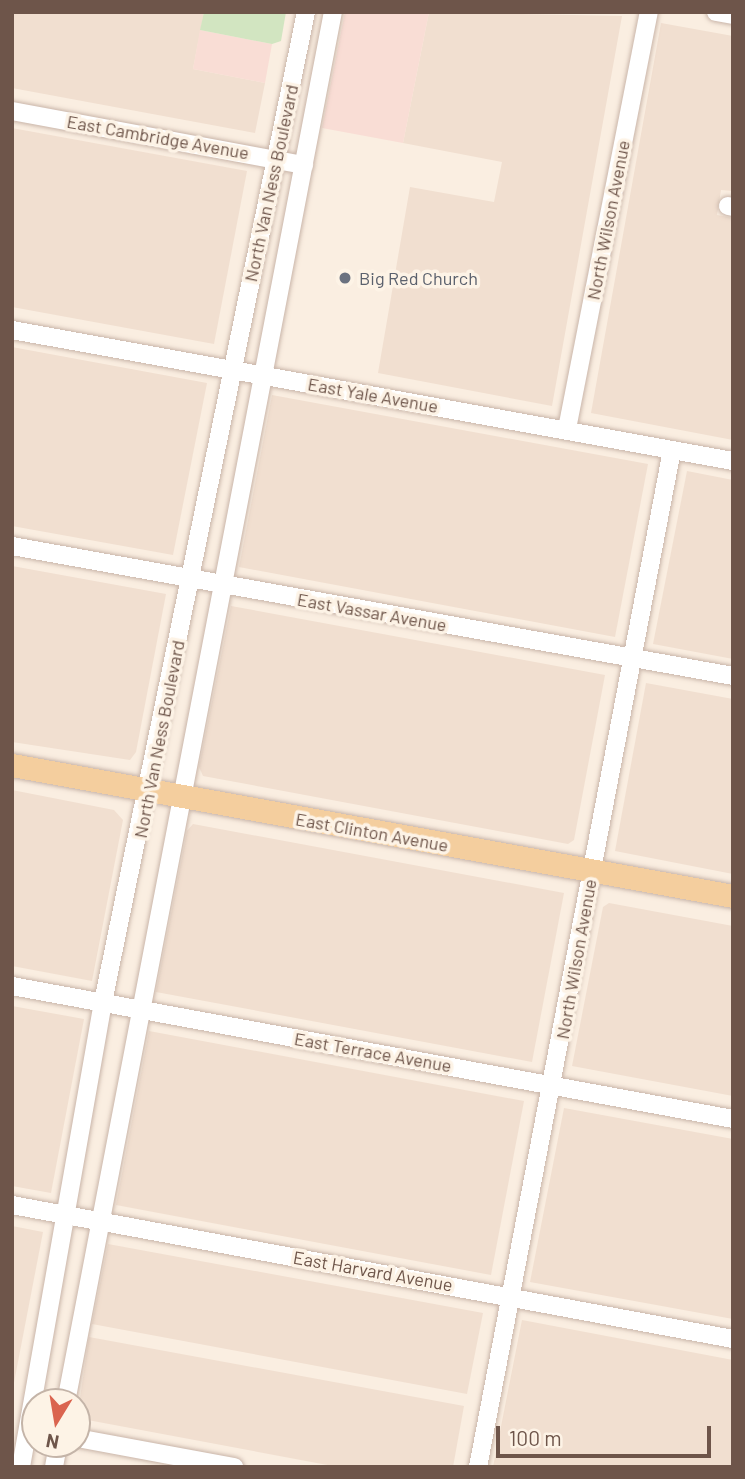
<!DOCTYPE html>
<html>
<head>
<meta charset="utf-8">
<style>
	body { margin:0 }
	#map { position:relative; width:745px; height:1479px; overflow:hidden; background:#faeee1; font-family:Barlow,sans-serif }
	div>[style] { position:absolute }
	.residential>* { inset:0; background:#f1dfd0 }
	.commercial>* { inset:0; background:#f9ddd5 }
	.green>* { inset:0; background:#d2e5c1 }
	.roads { filter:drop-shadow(0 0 2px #c9b5a9) drop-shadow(0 0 2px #c9b5a9) }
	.minor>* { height:18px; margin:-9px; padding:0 9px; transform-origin:9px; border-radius:9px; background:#fff }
	.major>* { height:23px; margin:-11.5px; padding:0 11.5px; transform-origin:11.5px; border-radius:11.5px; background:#f4ce9e }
	.dots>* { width:19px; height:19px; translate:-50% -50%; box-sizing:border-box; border:4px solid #fdf3e6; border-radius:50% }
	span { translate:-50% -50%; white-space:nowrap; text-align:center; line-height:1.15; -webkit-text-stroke:7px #fdf3e6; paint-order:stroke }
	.street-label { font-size:18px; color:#6e554a }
	.worship-label { font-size:18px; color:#5b616d }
	.left { translate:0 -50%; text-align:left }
	.frame { position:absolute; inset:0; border:14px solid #6e554a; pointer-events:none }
	.north { position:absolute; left:21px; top:1388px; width:70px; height:70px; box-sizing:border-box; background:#fdf3e6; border:2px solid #c4b4a8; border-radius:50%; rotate:191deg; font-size:19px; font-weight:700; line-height:28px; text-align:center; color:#6e554a }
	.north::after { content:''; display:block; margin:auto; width:24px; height:32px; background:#da644f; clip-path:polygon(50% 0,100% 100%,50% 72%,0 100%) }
	.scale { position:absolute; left:496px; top:1426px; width:215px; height:32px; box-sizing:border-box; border:4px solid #6e554a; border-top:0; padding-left:9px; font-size:21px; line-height:24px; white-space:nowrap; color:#6e554a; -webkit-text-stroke:5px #fdf3e6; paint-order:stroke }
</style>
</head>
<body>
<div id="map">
	<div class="residential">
		<i style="clip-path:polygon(12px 12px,204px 12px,193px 69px,265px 83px,255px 133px,12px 88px)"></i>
		<i style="clip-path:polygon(429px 12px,622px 16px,552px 406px,378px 373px,410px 187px,494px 202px,502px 162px,403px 143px)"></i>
		<i style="clip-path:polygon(661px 23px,733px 36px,733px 191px,721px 190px,717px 215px,733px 218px,733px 440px,591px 413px)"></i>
		<i style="clip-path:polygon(12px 128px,247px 171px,214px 344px,12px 307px)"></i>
		<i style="clip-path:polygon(12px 347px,207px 383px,173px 555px,12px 526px)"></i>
		<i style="clip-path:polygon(272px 395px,648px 464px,615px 637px,239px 567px)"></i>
		<i style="clip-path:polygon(687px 471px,733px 480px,733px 659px,653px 644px)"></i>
		<i style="clip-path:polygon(12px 566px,166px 594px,136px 752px,130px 760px,12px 742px)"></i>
		<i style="clip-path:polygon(231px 606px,605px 675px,574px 840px,568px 844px,203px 776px,199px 767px)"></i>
		<i style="clip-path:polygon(646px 683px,733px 699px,733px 874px,615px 851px)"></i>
		<i style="clip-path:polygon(12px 790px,114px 810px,123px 820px,92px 981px,12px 966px)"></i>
		<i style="clip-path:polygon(193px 824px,564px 893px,532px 1062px,156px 992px,187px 831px)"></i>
		<i style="clip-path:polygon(609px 903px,733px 926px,733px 1096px,572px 1066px,603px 907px)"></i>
		<i style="clip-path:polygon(12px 1006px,84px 1019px,51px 1193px,12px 1186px)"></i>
		<i style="clip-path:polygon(149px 1031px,524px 1101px,491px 1275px,116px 1205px)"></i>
		<i style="clip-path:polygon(564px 1108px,733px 1139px,733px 1319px,530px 1282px)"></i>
		<i style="clip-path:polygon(12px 1226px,43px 1232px,12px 1393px)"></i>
		<i style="clip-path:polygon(108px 1244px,483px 1313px,467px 1394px,92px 1324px)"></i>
		<i style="clip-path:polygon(522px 1320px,733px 1360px,733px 1467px,493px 1467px)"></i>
		<i style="clip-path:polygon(89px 1337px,464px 1406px,453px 1467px,338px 1467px,77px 1418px)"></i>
	</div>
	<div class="commercial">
		<i style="clip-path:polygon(345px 12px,429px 12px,403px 143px,322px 128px)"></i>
		<i style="clip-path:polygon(200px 30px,272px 44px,265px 83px,193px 69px)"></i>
	</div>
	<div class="green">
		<i style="clip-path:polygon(204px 12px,286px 12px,281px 41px,272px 44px,200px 30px)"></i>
	</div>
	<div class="roads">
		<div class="minor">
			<i style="left:716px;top:12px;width:17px;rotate:10deg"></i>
			<i style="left:12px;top:111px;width:297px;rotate:10.5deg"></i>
			<i style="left:728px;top:206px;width:5px;rotate:11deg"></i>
			<i style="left:12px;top:330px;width:733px;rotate:10.3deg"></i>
			<i style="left:567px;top:429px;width:425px;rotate:-78.9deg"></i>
			<i style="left:12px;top:546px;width:733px;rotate:10.22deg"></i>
			<i style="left:12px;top:986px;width:733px;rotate:10.45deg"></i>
			<i style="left:12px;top:1205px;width:733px;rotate:10.53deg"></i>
			<i style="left:66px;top:1402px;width:1415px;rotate:-79.13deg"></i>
			<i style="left:77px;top:1438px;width:160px;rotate:10.5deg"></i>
			<i style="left:21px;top:1467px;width:472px;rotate:-80deg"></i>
			<i style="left:103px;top:1002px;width:1011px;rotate:-78.41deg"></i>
			<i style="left:54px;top:1467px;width:23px;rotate:-80deg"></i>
			<i style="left:478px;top:1467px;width:1035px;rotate:-79.2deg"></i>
		</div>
		<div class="major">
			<i style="left:12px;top:765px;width:733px;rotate:10.3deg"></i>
		</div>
	</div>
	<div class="dots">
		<i style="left:345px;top:278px;background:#6b7280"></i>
	</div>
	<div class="street-label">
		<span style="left:158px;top:137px;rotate:10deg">East Cambridge Avenue</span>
		<span style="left:271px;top:183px;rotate:-78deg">North Van Ness Boulevard</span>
		<span style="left:608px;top:220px;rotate:-79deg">North Wilson Avenue</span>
		<span style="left:373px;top:395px;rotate:10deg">East Yale Avenue</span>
		<span style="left:372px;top:612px;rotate:10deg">East Vassar Avenue</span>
		<span style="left:159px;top:739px;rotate:-79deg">North Van Ness Boulevard</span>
		<span style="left:372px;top:832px;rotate:10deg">East Clinton Avenue</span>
		<span style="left:576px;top:959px;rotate:-80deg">North Wilson Avenue</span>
		<span style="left:373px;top:1052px;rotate:10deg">East Terrace Avenue</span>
		<span style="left:373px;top:1271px;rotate:10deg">East Harvard Avenue</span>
	</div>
	<div class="worship-label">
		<span class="left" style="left:359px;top:278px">Big Red Church</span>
	</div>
	<div class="frame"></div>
	<div class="north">N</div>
	<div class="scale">100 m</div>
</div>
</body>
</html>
